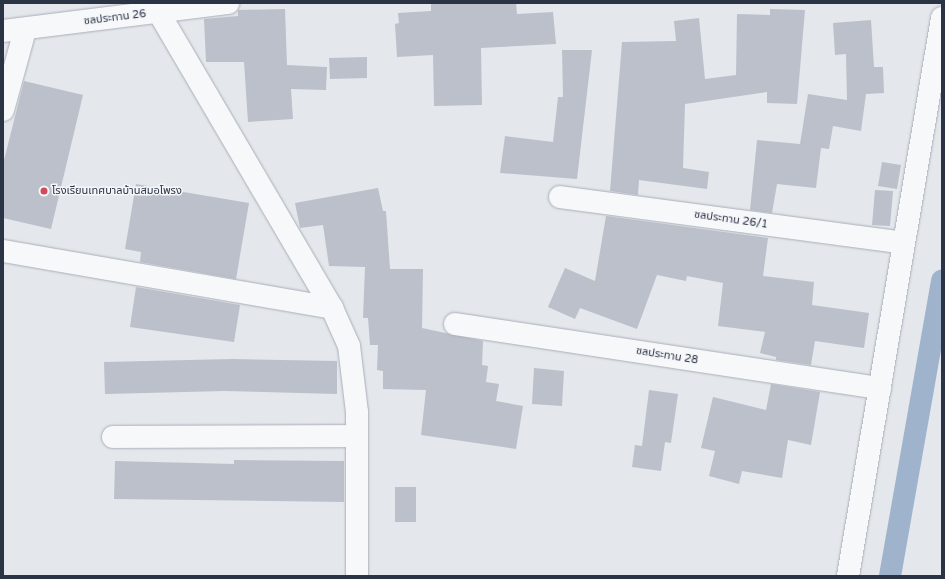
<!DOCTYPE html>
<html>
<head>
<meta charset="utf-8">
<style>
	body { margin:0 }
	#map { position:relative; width:945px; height:579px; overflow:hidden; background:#e4e7ec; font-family:"Varela Round","Noto Sans Thai",sans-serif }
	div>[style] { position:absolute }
	.canal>* { height:22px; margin:-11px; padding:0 11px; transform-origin:11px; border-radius:11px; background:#9fb4cc }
	.building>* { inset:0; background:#bbc0ca }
	.roads { filter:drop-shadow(0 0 1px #a9aeb7) drop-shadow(0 0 1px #a9aeb7) }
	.minor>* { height:22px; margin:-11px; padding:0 11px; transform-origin:11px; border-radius:11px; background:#f7f8fa }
	.dots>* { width:11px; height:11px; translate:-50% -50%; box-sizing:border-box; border:2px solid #f4f6f9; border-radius:50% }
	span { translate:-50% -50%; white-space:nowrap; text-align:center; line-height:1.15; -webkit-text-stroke:3px #f4f6f9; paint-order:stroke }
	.street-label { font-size:11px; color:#2b3445 }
	.poi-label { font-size:11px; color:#2b3445 }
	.left { translate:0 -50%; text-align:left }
	.frame { position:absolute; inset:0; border:4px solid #2b3445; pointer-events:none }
</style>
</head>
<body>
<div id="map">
	<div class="canal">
		<i style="left:890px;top:576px;width:300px;rotate:-80deg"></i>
	</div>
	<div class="building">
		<i style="clip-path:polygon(431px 3px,516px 3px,517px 14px,553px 12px,556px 44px,481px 48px,482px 105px,434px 106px,433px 55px,397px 57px,395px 24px,399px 23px,398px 13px,431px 11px)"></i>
		<i style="clip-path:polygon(285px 9px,287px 65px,327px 67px,326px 90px,291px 89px,293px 119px,248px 122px,244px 62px,206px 62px,204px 19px,238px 16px,238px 10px)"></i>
		<i style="clip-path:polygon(770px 9px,805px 10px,797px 104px,767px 103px,767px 92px,685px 104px,683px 168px,709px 172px,707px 189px,639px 180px,638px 195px,610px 191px,622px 42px,676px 41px,674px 21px,699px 18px,705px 79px,736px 75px,737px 14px,770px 15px)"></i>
		<i style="clip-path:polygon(871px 20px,874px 67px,883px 67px,884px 93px,866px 94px,861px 131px,833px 126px,829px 149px,821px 148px,816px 188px,777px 184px,772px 213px,750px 210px,757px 140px,800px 144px,808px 94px,847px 100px,846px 54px,835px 55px,833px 23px)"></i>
		<i style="clip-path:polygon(562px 50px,592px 50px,577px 179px,500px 173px,505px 136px,553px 142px,558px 97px,563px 97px)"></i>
		<i style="clip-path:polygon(367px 57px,367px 78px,330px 79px,329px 58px)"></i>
		<i style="clip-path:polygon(24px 81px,83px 95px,51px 229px,3px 218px,3px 164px)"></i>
		<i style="clip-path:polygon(882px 162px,901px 165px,897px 189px,878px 186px)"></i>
		<i style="clip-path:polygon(136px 184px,249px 203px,236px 279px,140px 262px,141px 252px,125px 249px)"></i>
		<i style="clip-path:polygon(378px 188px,383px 211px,386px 211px,390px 269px,423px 269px,422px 328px,483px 341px,482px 365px,488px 366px,486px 382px,499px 384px,496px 401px,523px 406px,516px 449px,421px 435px,426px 390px,383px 389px,383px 371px,377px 370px,378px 345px,370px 345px,368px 318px,363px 318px,365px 267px,329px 266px,323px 225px,300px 228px,295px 203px)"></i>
		<i style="clip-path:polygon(875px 190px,893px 191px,890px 226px,872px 225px)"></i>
		<i style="clip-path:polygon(606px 216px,768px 238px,763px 276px,814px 282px,812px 305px,869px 313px,864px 348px,815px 341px,811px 365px,776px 360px,776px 357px,760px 353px,765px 332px,718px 326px,723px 283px,687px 276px,686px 281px,657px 275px,637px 329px,580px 308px,575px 319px,548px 307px,565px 268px,595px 281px)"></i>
		<i style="clip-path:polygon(136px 287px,240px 305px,234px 342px,130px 327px)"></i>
		<i style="clip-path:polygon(232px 359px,337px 361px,337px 394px,225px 391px,105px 394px,104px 362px)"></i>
		<i style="clip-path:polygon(534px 368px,564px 371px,562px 406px,532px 404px)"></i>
		<i style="clip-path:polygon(771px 384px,820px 392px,811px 445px,788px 440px,782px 478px,742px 471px,739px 484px,709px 476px,715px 451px,701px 448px,713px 397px,766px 410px)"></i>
		<i style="clip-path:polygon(649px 390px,678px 394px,671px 443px,665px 442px,661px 471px,632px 467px,635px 445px,642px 446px)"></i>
		<i style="clip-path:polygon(234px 460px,344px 461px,344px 502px,114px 499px,115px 461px,234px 464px)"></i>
		<i style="clip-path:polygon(395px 487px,416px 487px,416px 522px,395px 522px)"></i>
	</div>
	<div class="roads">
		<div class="minor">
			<i style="left:159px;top:13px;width:342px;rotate:59.6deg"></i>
			<i style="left:332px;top:308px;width:42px;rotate:65.9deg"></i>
			<i style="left:349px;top:346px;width:66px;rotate:83.1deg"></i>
			<i style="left:357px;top:412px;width:164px;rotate:90deg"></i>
			<i style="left:3px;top:31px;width:227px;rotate:-7.1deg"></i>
			<i style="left:3px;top:110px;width:83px;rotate:-74.6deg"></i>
			<i style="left:560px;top:197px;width:346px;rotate:7.6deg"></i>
			<i style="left:3px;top:251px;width:334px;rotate:9.8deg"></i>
			<i style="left:455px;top:324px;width:430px;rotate:8.6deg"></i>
			<i style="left:113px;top:437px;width:244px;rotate:-0.2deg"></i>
			<i style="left:848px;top:576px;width:566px;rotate:-80.44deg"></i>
		</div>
	</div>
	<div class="dots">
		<i style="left:44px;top:191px;background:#d1495b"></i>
	</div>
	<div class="street-label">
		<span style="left:115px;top:18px;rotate:-7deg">ชลประทาน 26</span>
		<span style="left:731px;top:220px;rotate:8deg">ชลประทาน 26/1</span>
		<span style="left:667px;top:356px;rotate:9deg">ชลประทาน 28</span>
	</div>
	<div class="poi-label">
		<span class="left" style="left:52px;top:191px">โรงเรียนเทศบาลบ้านสมอโพรง</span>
	</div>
	<div class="frame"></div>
</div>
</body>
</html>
